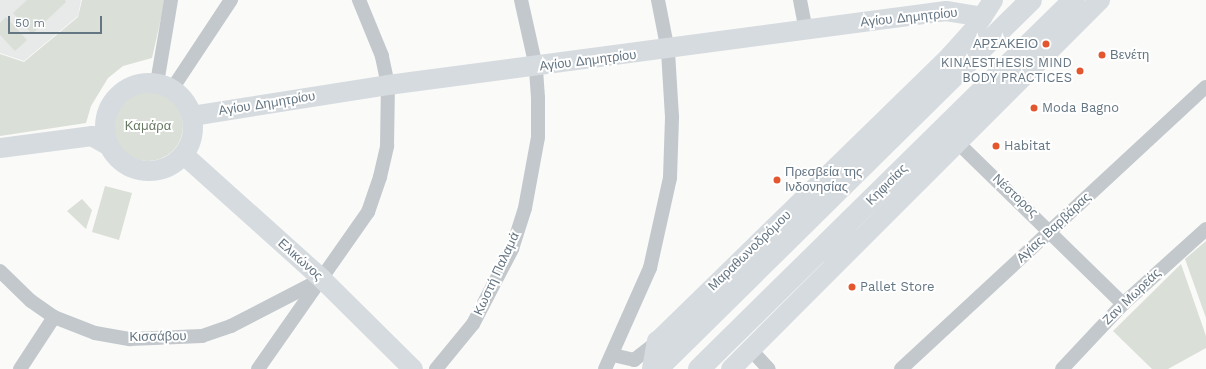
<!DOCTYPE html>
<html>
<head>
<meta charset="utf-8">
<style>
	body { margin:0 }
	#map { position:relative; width:1206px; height:369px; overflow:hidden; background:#fafaf8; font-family:"Work Sans",sans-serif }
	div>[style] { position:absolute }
	.built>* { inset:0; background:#e8e9e9 }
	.green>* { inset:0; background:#dadfd7 }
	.round { border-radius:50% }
	.street>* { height:14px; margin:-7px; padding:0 7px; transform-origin:7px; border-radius:7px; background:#c3c8cc }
	.secondary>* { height:20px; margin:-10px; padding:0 10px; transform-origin:10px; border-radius:10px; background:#d6dbdf }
	.secondary>.ring { margin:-10px; padding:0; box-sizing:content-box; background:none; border:20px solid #d6dbdf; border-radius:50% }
	.primary>* { height:22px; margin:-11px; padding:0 11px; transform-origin:11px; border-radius:11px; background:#d6dbdf }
	.dots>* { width:11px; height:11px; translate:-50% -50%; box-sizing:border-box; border:2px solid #fff; border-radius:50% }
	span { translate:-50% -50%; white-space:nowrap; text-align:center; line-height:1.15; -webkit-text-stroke:4px #fff; paint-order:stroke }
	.street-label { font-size:13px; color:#657683 }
	.poi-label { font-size:13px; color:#657683 }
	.right { translate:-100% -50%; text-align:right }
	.left { translate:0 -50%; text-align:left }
	.park-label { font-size:13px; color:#687a64 }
	.scale { position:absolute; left:8px; top:16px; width:94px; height:18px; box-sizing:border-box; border:2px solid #657683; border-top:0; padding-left:5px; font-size:12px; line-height:14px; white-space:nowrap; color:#657683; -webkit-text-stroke:3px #fff; paint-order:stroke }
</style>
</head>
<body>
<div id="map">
	<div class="built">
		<i style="clip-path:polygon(0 0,81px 0,78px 16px,24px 61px,0 53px)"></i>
	</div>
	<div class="green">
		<i style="clip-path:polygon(27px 0,65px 0,66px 2px,32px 34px,13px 13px)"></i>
		<i style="clip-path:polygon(82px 0,165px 0,152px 58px,123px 66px,108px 78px,91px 106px,86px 123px,0 136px,0 54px,24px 62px,78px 17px)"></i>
		<i style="clip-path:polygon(6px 17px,27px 40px,15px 51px,0 35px,0 23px)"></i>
		<i class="round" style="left:113px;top:91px;width:70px;height:70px"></i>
		<i style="clip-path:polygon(105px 186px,132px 193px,119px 240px,92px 232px)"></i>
		<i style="clip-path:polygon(82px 199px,92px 210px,86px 229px,67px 211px)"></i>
		<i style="clip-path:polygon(1206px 241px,1206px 318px,1185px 259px)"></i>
		<i style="clip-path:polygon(1181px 264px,1206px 336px,1206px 348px,1168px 369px,1152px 369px,1113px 331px)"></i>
	</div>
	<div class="street">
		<i style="left:800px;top:0;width:31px;rotate:79deg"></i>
		<i style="left:157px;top:83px;width:84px;rotate:-80.4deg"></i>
		<i style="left:172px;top:89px;width:107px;rotate:-56.5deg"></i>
		<i style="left:956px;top:141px;width:233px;rotate:44.3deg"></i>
		<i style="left:0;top:271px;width:43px;rotate:44.1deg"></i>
		<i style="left:31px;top:301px;width:28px;rotate:35deg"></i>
		<i style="left:54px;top:317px;width:44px;rotate:21.3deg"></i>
		<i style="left:95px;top:333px;width:36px;rotate:10deg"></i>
		<i style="left:130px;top:339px;width:72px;rotate:-2.4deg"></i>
		<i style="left:202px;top:336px;width:31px;rotate:-19deg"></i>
		<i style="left:231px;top:326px;width:98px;rotate:-27.3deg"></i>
		<i style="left:751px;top:350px;width:26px;rotate:47deg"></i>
		<i style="left:613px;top:355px;width:22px;rotate:13deg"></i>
		<i style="left:634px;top:360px;width:31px;rotate:-38deg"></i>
		<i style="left:20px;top:369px;width:62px;rotate:-56.8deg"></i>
		<i style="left:258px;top:369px;width:192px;rotate:-55deg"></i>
		<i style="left:368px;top:212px;width:37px;rotate:-71deg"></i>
		<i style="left:380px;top:177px;width:32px;rotate:-77deg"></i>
		<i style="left:387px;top:146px;width:61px;rotate:-89.1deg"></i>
		<i style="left:388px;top:85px;width:30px;rotate:-102deg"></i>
		<i style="left:382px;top:56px;width:61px;rotate:-112.3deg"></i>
		<i style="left:436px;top:369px;width:58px;rotate:-50.6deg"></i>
		<i style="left:473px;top:324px;width:85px;rotate:-62.5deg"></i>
		<i style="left:512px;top:249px;width:43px;rotate:-72.4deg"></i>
		<i style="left:525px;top:208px;width:72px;rotate:-79.6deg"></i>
		<i style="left:538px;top:137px;width:39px;rotate:-90deg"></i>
		<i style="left:538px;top:98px;width:31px;rotate:-94deg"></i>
		<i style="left:536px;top:67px;width:69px;rotate:-102.6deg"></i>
		<i style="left:605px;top:369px;width:111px;rotate:-66deg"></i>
		<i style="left:650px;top:268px;width:92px;rotate:-77.5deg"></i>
		<i style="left:670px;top:178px;width:61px;rotate:-88.1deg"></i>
		<i style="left:672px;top:117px;width:66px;rotate:-93.5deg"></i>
		<i style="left:668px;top:51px;width:52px;rotate:-101.1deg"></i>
		<i style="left:901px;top:369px;width:415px;rotate:-42.8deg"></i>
		<i style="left:1062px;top:369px;width:89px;rotate:-46.8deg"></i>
		<i style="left:1123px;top:304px;width:112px;rotate:-42.1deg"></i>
	</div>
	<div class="secondary">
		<i class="ring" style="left:105px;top:83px;width:68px;height:68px"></i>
		<i style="left:192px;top:116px;width:198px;rotate:-9deg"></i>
		<i style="left:388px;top:85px;width:563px;rotate:-7.55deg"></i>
		<i style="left:946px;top:11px;width:37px;rotate:9deg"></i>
		<i style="left:0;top:148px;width:93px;rotate:-7.4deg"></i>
		<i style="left:92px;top:136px;width:20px;rotate:30deg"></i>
		<i style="left:184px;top:155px;width:186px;rotate:41.9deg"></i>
		<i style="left:322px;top:279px;width:128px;rotate:44.7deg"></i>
		<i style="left:658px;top:341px;width:408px;rotate:-44.3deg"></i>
		<i style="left:950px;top:56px;width:38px;rotate:-48deg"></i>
		<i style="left:975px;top:28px;width:33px;rotate:-57deg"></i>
		<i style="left:731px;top:369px;width:522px;rotate:-45deg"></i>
	</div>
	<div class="primary">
		<i style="left:835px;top:262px;width:36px;rotate:-74deg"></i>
		<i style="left:653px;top:369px;width:28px;rotate:-80deg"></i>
		<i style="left:657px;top:369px;width:525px;rotate:-44.61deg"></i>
		<i style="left:699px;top:369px;width:526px;rotate:-44.54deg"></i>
	</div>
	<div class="dots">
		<i style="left:1046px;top:44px;background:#e4572e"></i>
		<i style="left:1102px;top:55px;background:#e4572e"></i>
		<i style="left:1080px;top:71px;background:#e4572e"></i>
		<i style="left:1034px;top:108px;background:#e4572e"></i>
		<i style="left:996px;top:146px;background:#e4572e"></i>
		<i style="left:777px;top:180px;background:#e4572e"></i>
		<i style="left:852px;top:287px;background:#e4572e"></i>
	</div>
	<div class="street-label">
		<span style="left:909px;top:18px;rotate:-6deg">Αγίου Δημητρίου</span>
		<span style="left:588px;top:61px;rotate:-7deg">Αγίου Δημητρίου</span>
		<span style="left:267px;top:104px;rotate:-9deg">Αγίου Δημητρίου</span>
		<span style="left:887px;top:185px;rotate:-45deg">Κηφισίας</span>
		<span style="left:1015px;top:196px;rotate:43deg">Νέστορος</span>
		<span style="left:1054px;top:228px;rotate:-43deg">Αγίας Βαρβάρας</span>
		<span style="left:750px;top:251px;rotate:-44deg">Μαραθωνοδρόμου</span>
		<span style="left:300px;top:260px;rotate:42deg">Ελικώνος</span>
		<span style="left:497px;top:274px;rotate:-65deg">Κωστή Παλαμά</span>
		<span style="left:1132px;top:297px;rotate:-44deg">Ζαν Μωρεάς</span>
		<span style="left:158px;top:337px;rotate:-1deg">Κισσάβου</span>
	</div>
	<div class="poi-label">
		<span class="right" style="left:1038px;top:44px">ΑΡΣΑΚΕΙΟ</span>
		<span class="left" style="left:1110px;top:55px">Βενέτη</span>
		<span class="right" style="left:1072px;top:71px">KINAESTHESIS MIND<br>BODY PRACTICES</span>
		<span class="left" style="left:1042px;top:108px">Moda Bagno</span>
		<span class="left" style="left:1004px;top:146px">Habitat</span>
		<span class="left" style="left:785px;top:180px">Πρεσβεία της<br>Ινδονησίας</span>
		<span class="left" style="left:860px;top:287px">Pallet Store</span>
	</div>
	<div class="park-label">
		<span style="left:148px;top:126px">Καμάρα</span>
	</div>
	<div class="scale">50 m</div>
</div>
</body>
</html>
